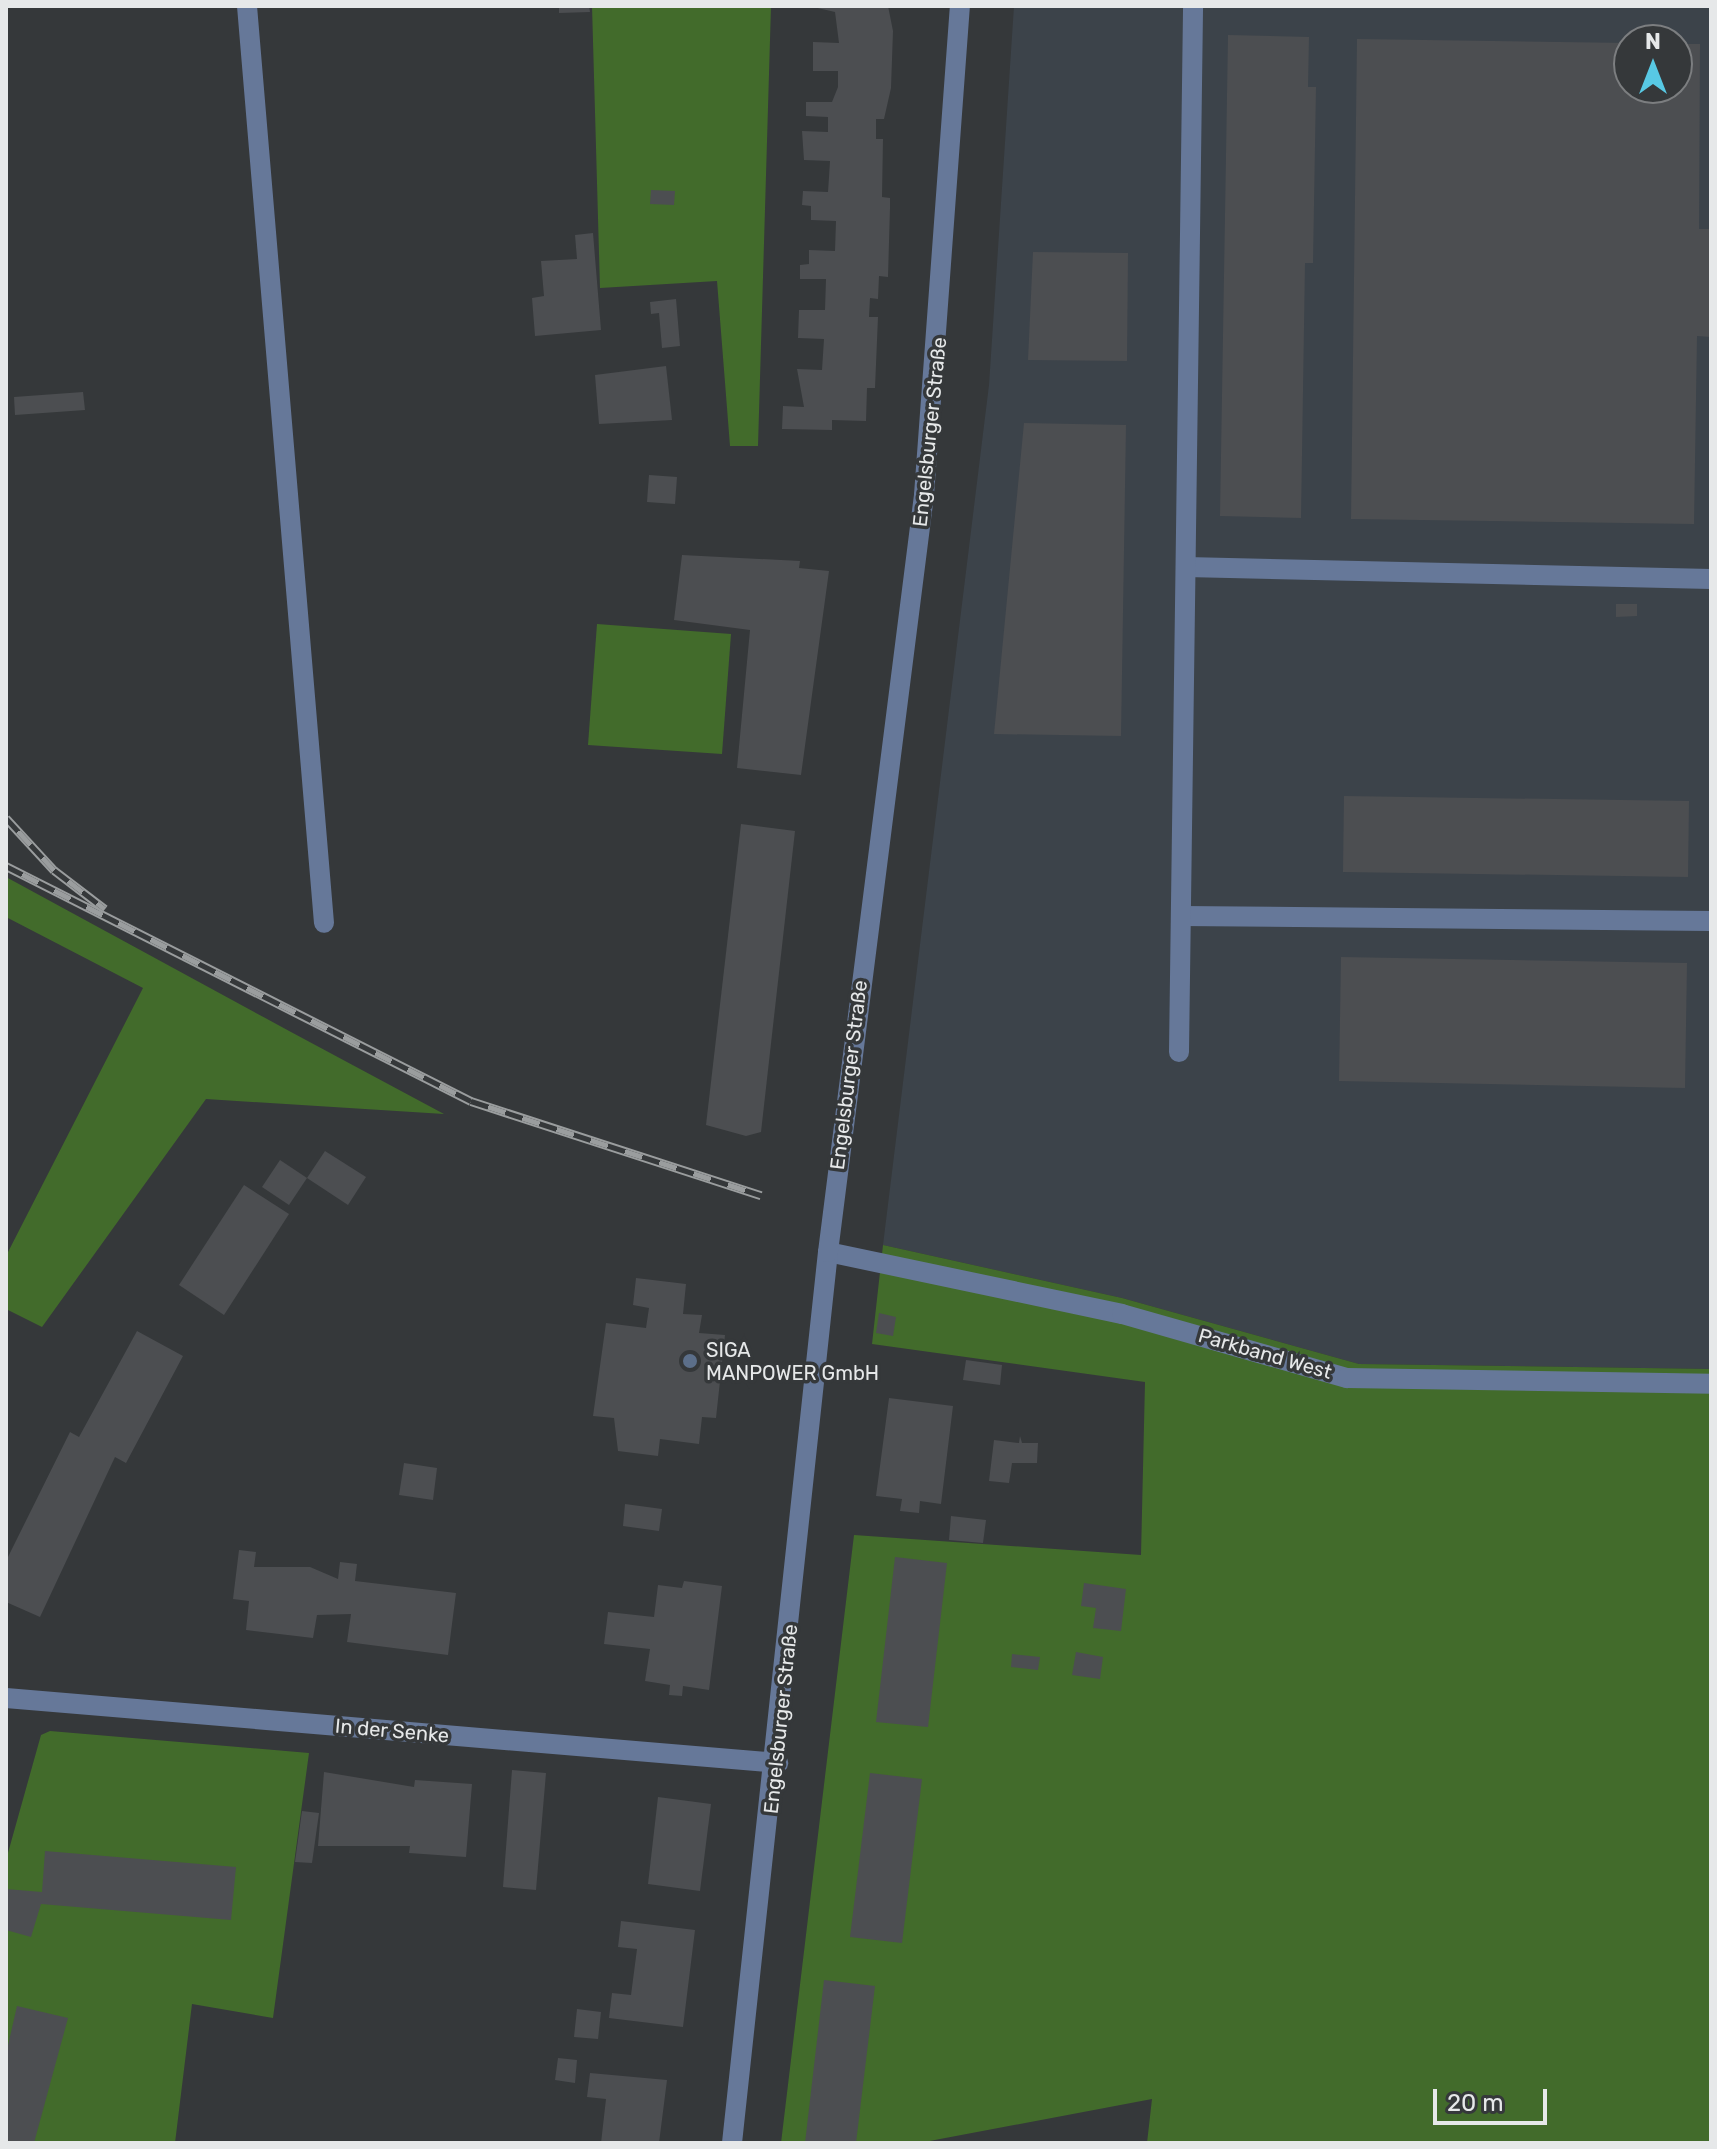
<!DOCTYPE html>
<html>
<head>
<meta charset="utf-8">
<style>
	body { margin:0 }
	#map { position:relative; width:1717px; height:2149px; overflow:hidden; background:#35383a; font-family:Rubik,sans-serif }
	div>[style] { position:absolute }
	.built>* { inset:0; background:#3c434a }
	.green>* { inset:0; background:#426b2b }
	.building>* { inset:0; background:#4c4e51 }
	.minor>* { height:20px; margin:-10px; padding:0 10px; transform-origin:10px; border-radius:10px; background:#667899 }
	.rail>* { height:9px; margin-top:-4.5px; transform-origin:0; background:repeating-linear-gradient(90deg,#35383a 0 18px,#9a9d9e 0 36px); box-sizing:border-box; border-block:2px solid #9a9d9e }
	.dots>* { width:22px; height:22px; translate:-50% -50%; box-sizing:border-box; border:4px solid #35383a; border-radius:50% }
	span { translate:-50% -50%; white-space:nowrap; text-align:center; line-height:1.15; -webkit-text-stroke:7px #35383a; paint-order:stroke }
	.street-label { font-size:20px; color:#e6e8e9 }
	.poi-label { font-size:20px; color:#e6e8e9 }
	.left { translate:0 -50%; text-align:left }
	.frame { position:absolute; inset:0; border:8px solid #e6e8e9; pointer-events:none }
	.north { position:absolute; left:1613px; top:24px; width:80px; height:80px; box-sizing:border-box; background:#35383a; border:2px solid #7c7e80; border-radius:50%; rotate:0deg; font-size:22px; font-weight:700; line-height:32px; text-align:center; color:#e6e8e9 }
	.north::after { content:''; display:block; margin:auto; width:28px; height:36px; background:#58c9e4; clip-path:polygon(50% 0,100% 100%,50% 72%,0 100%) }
	.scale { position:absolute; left:1433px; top:2089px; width:114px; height:36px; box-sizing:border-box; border:4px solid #e6e8e9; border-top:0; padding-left:10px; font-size:24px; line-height:28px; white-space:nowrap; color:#e6e8e9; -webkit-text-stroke:6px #35383a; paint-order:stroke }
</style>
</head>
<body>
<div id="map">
	<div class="built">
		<i style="clip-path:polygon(evenodd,1014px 6px,1711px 6px,1711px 1369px,1359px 1364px,1122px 1298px,883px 1245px,989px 385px,1014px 6px,1629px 40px,1677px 40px,1677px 88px,1629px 88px,1629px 40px)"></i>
	</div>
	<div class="green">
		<i style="clip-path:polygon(592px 6px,771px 6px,758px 446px,730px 446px,717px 281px,600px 288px)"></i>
		<i style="clip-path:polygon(597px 624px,731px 634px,722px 754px,588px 745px)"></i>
		<i style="clip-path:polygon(6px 877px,291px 1032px,444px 1114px,206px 1099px,42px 1327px,6px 1309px,6px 1256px,143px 988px,6px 917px)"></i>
		<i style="clip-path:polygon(883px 1245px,1122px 1298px,1359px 1364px,1711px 1369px,1711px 2143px,1147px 2143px,1152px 2099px,919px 2143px,781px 2143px,854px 1535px,1141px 1555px,1145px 1382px,872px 1344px)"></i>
		<i style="clip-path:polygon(50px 1731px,309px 1753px,273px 2018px,192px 2004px,175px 2143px,6px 2143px,6px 1860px,41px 1735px)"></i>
	</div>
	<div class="building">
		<i style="clip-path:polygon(559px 6px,589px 6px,590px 12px,559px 13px)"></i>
		<i style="clip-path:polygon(809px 6px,888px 6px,893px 31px,891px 88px,884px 119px,876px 119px,876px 139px,883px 139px,882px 197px,890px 198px,890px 208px,888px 277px,879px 276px,878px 299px,870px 298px,869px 317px,878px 317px,875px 388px,867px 388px,866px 421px,832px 420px,832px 430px,782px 429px,783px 406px,804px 407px,797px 369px,822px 370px,824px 339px,798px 338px,799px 310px,825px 310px,826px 279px,800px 279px,800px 265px,809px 264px,809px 250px,835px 251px,836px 221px,811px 220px,811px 206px,802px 205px,803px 191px,828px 192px,829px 177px,830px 161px,804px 160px,802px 131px,828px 132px,828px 117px,806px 116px,806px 102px,832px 102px,838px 87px,838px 71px,813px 71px,813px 42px,839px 43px,835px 12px)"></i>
		<i style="clip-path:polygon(1228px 35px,1309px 37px,1308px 87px,1316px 87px,1313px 263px,1305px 263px,1301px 518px,1220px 516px)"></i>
		<i style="clip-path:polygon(1357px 39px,1629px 43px,1629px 88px,1677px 88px,1677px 44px,1700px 44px,1699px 229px,1711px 229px,1711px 337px,1697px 336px,1694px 524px,1351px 519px)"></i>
		<i style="clip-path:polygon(651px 190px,675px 191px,674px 205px,650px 204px)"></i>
		<i style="clip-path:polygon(593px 233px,601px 330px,535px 336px,532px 298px,544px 296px,541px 261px,577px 259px,575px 235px)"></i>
		<i style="clip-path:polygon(1033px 252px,1128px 253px,1127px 361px,1028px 360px)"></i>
		<i style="clip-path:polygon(676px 299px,680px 346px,662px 348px,659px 313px,651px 314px,650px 302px)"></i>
		<i style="clip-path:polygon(666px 366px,672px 420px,599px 424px,595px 375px)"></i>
		<i style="clip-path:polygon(83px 392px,85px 410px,15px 415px,14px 397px)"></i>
		<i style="clip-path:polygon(1024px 423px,1126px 425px,1121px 736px,994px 734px)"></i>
		<i style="clip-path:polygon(649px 475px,677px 477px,675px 504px,647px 502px)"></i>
		<i style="clip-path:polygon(682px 555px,800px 561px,799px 568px,829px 571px,801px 775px,737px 768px,750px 630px,674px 620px)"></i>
		<i style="clip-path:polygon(1616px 604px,1637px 604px,1637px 616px,1616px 617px)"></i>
		<i style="clip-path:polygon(1344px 796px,1689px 801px,1688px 877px,1343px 872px)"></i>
		<i style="clip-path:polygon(741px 824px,795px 831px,761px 1132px,746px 1136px,706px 1125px)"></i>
		<i style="clip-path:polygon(1341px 957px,1687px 963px,1685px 1088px,1339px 1081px)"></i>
		<i style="clip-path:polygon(325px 1151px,366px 1177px,348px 1205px,307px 1178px)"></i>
		<i style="clip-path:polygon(280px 1160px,307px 1178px,289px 1205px,262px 1187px)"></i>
		<i style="clip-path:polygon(244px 1185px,289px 1214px,224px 1315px,179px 1285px)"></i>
		<i style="clip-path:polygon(636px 1278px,686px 1284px,683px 1314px,702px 1315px,699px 1333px,725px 1335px,716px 1418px,702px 1417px,699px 1444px,660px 1439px,658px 1456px,618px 1451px,614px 1418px,593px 1416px,606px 1323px,646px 1328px,649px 1308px,633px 1305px)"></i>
		<i style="clip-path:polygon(879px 1313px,896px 1317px,893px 1336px,876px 1333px)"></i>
		<i style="clip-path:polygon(137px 1331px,183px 1356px,126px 1463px,115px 1457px,40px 1617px,6px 1602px,6px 1561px,70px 1432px,79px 1437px)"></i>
		<i style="clip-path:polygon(966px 1360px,1002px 1365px,1000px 1385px,963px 1380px)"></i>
		<i style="clip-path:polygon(889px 1398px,953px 1406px,941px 1504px,920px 1501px,919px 1513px,900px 1511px,902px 1499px,876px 1496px)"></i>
		<i style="clip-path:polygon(1020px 1436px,1022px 1443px,1038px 1443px,1037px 1463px,1012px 1463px,1009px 1483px,989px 1481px,994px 1440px,1019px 1443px)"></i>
		<i style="clip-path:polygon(404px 1463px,437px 1468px,433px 1500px,399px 1495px)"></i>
		<i style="clip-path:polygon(625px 1504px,662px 1509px,659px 1531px,623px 1526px)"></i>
		<i style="clip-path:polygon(951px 1516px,986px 1520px,983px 1543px,949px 1540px)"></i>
		<i style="clip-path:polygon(239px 1550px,256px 1552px,254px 1567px,310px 1567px,338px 1579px,340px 1562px,357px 1564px,355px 1581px,456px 1593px,448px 1655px,347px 1642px,351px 1614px,317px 1615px,313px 1638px,246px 1630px,249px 1601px,233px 1599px)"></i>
		<i style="clip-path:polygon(895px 1557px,947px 1563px,928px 1727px,876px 1722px)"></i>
		<i style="clip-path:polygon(684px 1581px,722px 1586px,709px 1690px,683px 1686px,682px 1696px,669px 1695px,670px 1685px,645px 1681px,650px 1649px,604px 1644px,608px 1612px,654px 1617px,658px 1585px,682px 1588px)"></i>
		<i style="clip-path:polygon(1084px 1583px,1126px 1589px,1121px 1631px,1093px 1628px,1096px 1608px,1081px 1606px)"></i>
		<i style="clip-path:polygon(1076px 1652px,1103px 1657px,1100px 1679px,1072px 1675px)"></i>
		<i style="clip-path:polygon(1012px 1654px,1040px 1657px,1038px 1670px,1011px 1667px)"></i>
		<i style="clip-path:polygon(512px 1770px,546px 1773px,536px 1890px,503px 1887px)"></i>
		<i style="clip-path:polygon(324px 1772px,414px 1787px,415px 1780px,472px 1784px,466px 1857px,409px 1853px,410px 1846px,318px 1846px)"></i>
		<i style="clip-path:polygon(870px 1773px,922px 1779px,902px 1943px,850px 1937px)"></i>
		<i style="clip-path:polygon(658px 1797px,711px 1804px,700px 1891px,648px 1884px)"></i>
		<i style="clip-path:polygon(302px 1811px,319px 1813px,312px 1863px,295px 1862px)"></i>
		<i style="clip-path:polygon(45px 1851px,236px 1867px,231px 1920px,41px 1904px,31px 1937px,6px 1930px,6px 1889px,42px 1892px)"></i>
		<i style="clip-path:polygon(621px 1921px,695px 1930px,683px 2027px,609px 2018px,612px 1993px,631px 1995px,637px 1949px,618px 1947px)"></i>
		<i style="clip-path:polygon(824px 1980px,875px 1986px,856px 2143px,805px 2143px)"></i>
		<i style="clip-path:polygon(17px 2006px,68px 2018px,34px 2143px,6px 2143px,6px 2054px)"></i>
		<i style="clip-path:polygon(577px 2009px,601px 2012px,598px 2039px,574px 2037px)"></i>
		<i style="clip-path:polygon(558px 2058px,577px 2060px,575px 2083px,555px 2080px)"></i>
		<i style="clip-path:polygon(590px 2073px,667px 2080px,659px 2143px,601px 2143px,606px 2099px,587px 2097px)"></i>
	</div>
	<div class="minor">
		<i style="left:247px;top:6px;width:920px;rotate:85.2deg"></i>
		<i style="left:1186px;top:567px;width:525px;rotate:1.31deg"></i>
		<i style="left:1181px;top:916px;width:530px;rotate:0.54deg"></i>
		<i style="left:1179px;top:1052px;width:1046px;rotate:-89.23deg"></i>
		<i style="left:828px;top:1252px;width:300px;rotate:11.9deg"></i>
		<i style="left:1122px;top:1314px;width:234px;rotate:15.9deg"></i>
		<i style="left:1347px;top:1378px;width:364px;rotate:0.9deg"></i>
		<i style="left:6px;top:1698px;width:775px;rotate:4.81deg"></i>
		<i style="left:732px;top:2143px;width:896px;rotate:-83.85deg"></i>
		<i style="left:828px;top:1252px;width:763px;rotate:-82.77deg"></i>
		<i style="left:924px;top:495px;width:490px;rotate:-85.8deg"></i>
	</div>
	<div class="rail">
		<i style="left:6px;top:818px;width:71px;rotate:47.3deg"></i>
		<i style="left:54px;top:870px;width:64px;rotate:37.4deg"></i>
		<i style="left:6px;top:866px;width:521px;rotate:26.81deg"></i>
		<i style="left:471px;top:1101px;width:305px;rotate:18deg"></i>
	</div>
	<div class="dots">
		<i style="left:690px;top:1361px;background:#5c6f8a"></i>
	</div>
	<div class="street-label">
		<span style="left:930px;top:432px;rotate:-84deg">Engelsburger Straße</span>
		<span style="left:849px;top:1075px;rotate:-83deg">Engelsburger Straße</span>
		<span style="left:1265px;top:1354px;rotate:16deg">Parkband West</span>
		<span style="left:781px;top:1719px;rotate:-84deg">Engelsburger Straße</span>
		<span style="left:392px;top:1731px;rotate:5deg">In der Senke</span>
	</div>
	<div class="poi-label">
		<span class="left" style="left:706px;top:1362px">SIGA<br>MANPOWER GmbH</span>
	</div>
	<div class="frame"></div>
	<div class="north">N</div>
	<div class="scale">20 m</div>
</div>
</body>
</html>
